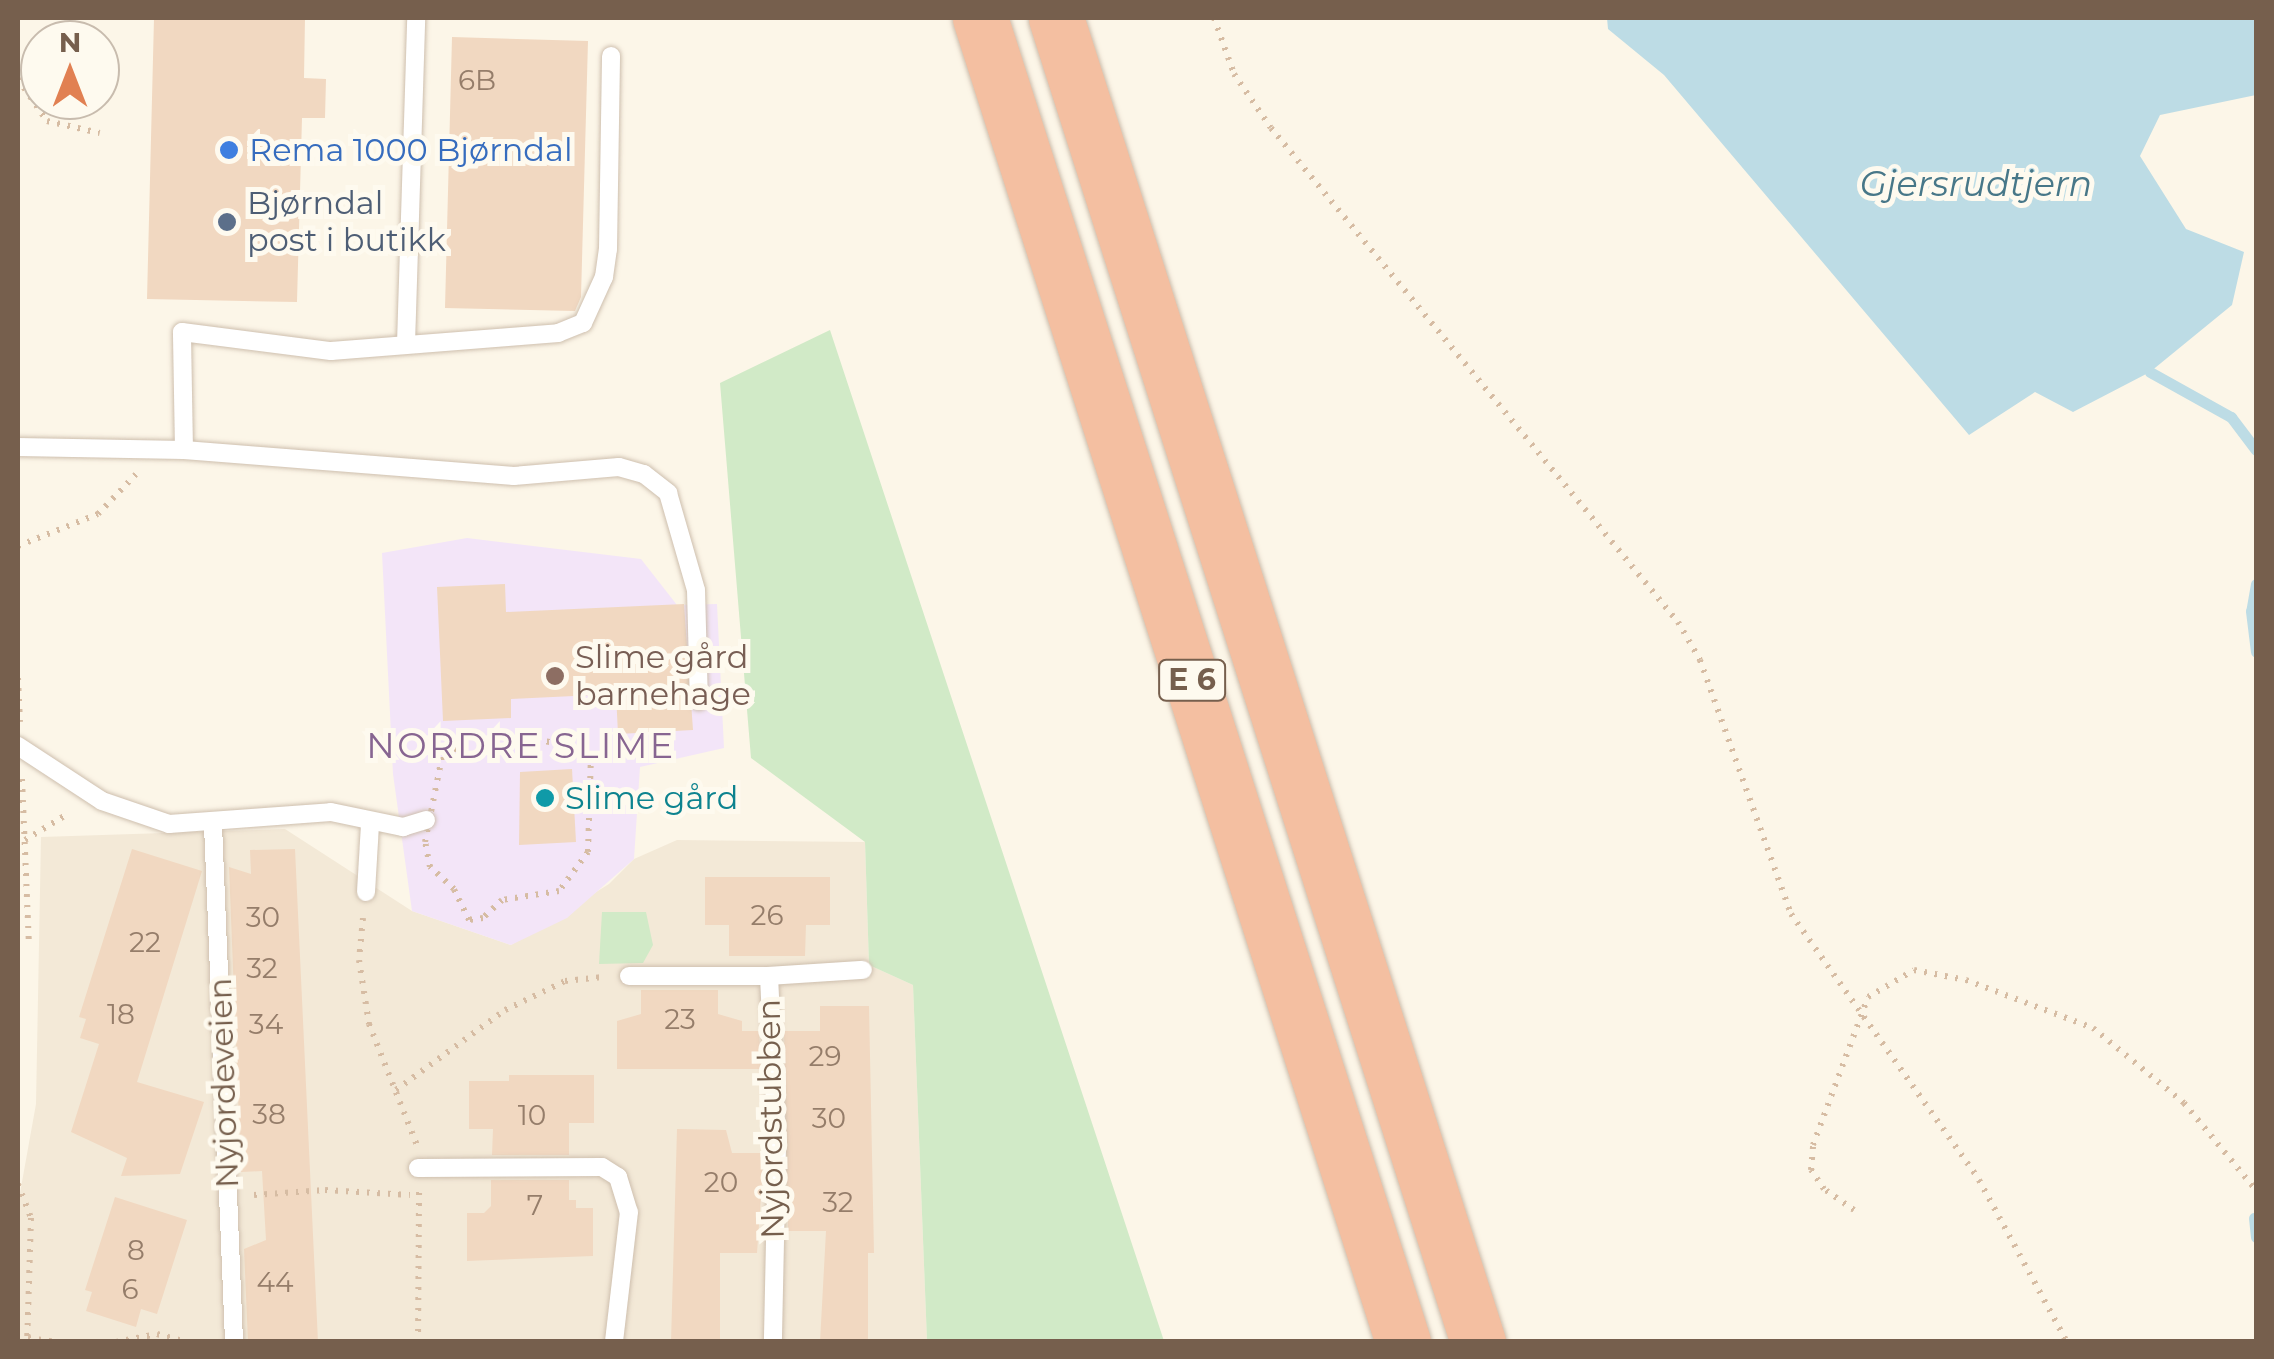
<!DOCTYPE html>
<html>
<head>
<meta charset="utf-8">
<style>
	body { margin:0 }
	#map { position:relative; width:2274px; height:1359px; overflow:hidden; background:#fcf6e8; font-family:Montserrat,sans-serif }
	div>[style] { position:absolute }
	.residential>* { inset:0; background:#f3e9d7 }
	.education>* { inset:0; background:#f3e5f8 }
	.green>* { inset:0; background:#d1eac7 }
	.water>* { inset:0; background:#bddce5 }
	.stream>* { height:11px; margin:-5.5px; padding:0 5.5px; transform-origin:5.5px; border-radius:5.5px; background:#bddce5 }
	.building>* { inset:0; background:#f1d8c1 }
	.path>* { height:6px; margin-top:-3px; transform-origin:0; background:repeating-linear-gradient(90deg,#d6bca3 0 2.5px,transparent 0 10.5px) }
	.roads { filter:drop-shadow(0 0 2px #cebfae) drop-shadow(0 0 2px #cebfae) }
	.service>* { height:18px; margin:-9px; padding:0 9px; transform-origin:9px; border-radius:9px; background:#fff }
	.motorway>* { height:55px; margin:-27.5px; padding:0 27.5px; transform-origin:27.5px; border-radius:27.5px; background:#f4bfa1 }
	.dots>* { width:28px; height:28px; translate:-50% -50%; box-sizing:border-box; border:5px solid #fefaef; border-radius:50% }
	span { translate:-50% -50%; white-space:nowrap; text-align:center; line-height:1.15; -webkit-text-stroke:10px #fefaef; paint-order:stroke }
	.number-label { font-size:28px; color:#957d6a }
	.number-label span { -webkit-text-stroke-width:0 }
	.shield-label span { padding:2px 8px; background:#fefaef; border:2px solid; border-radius:8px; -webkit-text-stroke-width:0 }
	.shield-label { font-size:30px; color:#765f4d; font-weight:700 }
	.shop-label { font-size:32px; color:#366cbe }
	.left { translate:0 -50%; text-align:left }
	.service-label { font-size:32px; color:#4e5e75 }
	.education-label { font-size:32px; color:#785e54 }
	.culture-label { font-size:32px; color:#0d838f }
	.street-label { font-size:32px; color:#765f4d }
	.water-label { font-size:35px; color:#477788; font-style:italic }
	.neighbourhood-label { font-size:35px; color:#876591; letter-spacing:2.5px }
	.frame { position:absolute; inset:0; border:20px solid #765f4d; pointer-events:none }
	.north { position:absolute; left:20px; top:20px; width:100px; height:100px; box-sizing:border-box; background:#fefaef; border:2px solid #c8bcae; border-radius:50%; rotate:0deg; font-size:28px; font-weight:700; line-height:40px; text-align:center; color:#765f4d }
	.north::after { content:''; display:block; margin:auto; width:35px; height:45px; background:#e18052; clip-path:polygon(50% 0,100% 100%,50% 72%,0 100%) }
</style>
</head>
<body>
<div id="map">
	<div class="residential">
		<i style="clip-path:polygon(285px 829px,412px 911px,511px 945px,609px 884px,634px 859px,677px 840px,865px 842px,869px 965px,913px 985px,927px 1341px,18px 1342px,18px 1204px,36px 1104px,41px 837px)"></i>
	</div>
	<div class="education">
		<i style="clip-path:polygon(467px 538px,641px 559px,677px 605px,717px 604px,724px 748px,640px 767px,634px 859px,567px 918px,511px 945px,412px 911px,393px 774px,382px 553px)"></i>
	</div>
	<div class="green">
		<i style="clip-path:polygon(830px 330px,1164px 1341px,927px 1341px,913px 985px,869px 965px,865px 842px,751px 758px,720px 383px)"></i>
		<i style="clip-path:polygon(602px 912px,646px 912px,653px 945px,643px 963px,599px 964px)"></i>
	</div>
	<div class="water">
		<i style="clip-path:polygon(1607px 18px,2256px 18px,2256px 95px,2160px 115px,2140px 156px,2186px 229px,2244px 252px,2232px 305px,2150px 372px,2073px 412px,2035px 392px,1969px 435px,1664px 75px,1608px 29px)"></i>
	</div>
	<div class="stream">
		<i style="left:2150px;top:372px;width:93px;rotate:29.1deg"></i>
		<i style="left:2231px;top:417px;width:41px;rotate:52.9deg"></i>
		<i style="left:2256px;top:584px;width:27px;rotate:100deg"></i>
		<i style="left:2251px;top:611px;width:41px;rotate:83deg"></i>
		<i style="left:2254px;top:1218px;width:19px;rotate:84deg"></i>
	</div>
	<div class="building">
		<i style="clip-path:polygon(154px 18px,305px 18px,304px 78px,326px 79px,325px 118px,302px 118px,297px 302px,147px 299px)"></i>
		<i style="clip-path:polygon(452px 37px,588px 41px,581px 297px,575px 311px,445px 308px)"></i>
		<i style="clip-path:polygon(505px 584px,506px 612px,684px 604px,693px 730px,618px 734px,616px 694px,511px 699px,511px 718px,443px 721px,437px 587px)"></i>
		<i style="clip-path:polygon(572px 769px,576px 842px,519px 845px,520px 772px)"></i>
		<i style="clip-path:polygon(132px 849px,202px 871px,137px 1082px,204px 1102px,180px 1174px,121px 1176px,127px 1158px,71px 1132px,99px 1044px,80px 1038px,86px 1019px,79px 1017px)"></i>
		<i style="clip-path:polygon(295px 849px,318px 1342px,248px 1342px,244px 1249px,266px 1240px,262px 1171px,241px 1172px,229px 867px,251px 874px,250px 850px)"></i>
		<i style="clip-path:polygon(705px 877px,830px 877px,830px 925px,806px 925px,805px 956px,729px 956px,729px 925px,705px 925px)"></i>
		<i style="clip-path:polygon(641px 990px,718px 990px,718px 1014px,742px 1021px,742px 1031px,759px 1031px,761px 1069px,617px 1069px,617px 1021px,641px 1014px)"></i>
		<i style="clip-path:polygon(820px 1006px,869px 1006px,874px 1253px,868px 1253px,868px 1342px,820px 1342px,826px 1231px,788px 1231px,784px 1031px,820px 1031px)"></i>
		<i style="clip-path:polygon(509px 1075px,594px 1075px,594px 1123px,569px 1123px,569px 1155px,492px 1155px,493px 1129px,469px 1129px,469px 1081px,509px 1081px)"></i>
		<i style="clip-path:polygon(677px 1129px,726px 1130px,732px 1153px,764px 1153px,757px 1253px,720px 1253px,720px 1342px,671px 1342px)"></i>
		<i style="clip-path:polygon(491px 1180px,569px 1180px,569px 1200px,576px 1200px,576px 1208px,593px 1208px,593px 1256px,467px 1261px,467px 1213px,484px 1213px,491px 1206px)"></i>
		<i style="clip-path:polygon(115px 1197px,187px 1220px,157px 1314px,141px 1309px,136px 1327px,86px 1311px,92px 1292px,85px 1290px)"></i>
	</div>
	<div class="path">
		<i style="left:1214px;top:18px;width:59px;rotate:70.3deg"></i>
		<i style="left:1234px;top:74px;width:65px;rotate:55.6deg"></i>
		<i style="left:1271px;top:128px;width:640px;rotate:50.52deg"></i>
		<i style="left:1678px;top:622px;width:44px;rotate:59.9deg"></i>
		<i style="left:1700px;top:660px;width:270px;rotate:70.3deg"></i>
		<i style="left:1791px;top:914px;width:326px;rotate:54.7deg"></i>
		<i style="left:1979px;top:1180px;width:184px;rotate:61.5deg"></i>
		<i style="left:18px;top:79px;width:51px;rotate:55.4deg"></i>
		<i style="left:47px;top:121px;width:54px;rotate:12.8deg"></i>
		<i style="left:18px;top:546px;width:86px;rotate:-21.8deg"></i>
		<i style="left:98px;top:514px;width:57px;rotate:-46.4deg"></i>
		<i style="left:18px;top:678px;width:44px;rotate:87.4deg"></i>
		<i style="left:526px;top:738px;width:60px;rotate:9.6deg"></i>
		<i style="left:585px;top:748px;width:9px;rotate:49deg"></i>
		<i style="left:591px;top:755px;width:97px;rotate:91.8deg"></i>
		<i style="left:588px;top:852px;width:49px;rotate:126.6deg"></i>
		<i style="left:559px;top:891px;width:58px;rotate:171deg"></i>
		<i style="left:502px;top:900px;width:26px;rotate:137deg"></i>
		<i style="left:483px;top:918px;width:14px;rotate:172deg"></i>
		<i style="left:469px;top:920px;width:34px;rotate:-116deg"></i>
		<i style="left:454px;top:889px;width:33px;rotate:-137deg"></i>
		<i style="left:430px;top:867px;width:25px;rotate:-101deg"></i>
		<i style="left:425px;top:842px;width:97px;rotate:-78.7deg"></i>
		<i style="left:444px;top:747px;width:34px;rotate:10deg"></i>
		<i style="left:477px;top:753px;width:51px;rotate:-17deg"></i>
		<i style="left:22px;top:779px;width:168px;rotate:87.6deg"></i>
		<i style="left:25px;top:840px;width:52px;rotate:-31.5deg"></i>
		<i style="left:363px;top:918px;width:42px;rotate:95.4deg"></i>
		<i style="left:359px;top:960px;width:65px;rotate:81.1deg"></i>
		<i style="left:369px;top:1024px;width:130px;rotate:68.4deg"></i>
		<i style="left:396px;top:1090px;width:135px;rotate:-36.3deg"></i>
		<i style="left:505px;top:1010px;width:67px;rotate:-25.8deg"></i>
		<i style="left:565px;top:981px;width:38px;rotate:-6deg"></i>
		<i style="left:18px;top:1184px;width:36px;rotate:69deg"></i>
		<i style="left:31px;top:1218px;width:124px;rotate:91.8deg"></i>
		<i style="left:254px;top:1195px;width:71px;rotate:-4deg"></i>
		<i style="left:325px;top:1190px;width:85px;rotate:3.4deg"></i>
		<i style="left:1854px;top:1210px;width:37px;rotate:-145deg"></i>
		<i style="left:1824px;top:1189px;width:23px;rotate:-124deg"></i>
		<i style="left:1811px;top:1170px;width:25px;rotate:-85deg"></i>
		<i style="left:1813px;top:1145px;width:158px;rotate:-69.6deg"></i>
		<i style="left:1868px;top:997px;width:53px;rotate:-30.4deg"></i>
		<i style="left:1914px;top:970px;width:53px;rotate:10.9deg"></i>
		<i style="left:1966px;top:980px;width:136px;rotate:20.7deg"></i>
		<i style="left:2093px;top:1028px;width:118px;rotate:39.5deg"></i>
		<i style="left:2184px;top:1103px;width:113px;rotate:50.4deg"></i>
		<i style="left:28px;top:1338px;width:29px;rotate:8deg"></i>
		<i style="left:116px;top:1342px;width:42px;rotate:-11deg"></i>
		<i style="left:157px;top:1334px;width:31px;rotate:15deg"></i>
		<i style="left:418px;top:1342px;width:150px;rotate:-89.6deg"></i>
	</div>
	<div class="roads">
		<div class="service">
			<i style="left:406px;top:344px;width:326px;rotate:-88.2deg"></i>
			<i style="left:18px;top:447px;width:166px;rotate:1deg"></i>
			<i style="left:184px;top:450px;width:331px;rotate:4.5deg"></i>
			<i style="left:514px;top:476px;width:105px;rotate:-4.9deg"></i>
			<i style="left:619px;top:467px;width:26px;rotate:16deg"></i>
			<i style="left:644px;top:474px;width:31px;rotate:38deg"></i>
			<i style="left:668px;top:493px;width:101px;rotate:73.9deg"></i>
			<i style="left:696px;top:590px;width:111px;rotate:88.5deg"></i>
			<i style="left:184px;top:450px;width:118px;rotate:-91deg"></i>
			<i style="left:182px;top:332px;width:150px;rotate:7.3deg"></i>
			<i style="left:331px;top:351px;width:228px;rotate:-4.5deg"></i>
			<i style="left:558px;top:333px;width:27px;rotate:-22deg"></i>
			<i style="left:583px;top:323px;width:51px;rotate:-65.5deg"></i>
			<i style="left:604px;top:277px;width:28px;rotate:-82deg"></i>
			<i style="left:608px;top:249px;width:193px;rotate:-89.1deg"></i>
			<i style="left:18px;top:746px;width:100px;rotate:33.2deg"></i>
			<i style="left:102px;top:801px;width:71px;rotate:18.9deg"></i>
			<i style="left:169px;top:824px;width:162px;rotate:-4.2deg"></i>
			<i style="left:331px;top:812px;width:74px;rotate:11.8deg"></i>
			<i style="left:403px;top:827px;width:24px;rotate:-17deg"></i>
			<i style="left:213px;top:825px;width:517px;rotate:87.67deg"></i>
			<i style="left:366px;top:892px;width:68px;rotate:-86.6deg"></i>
			<i style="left:629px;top:976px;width:140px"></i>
			<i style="left:769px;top:976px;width:169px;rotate:87.3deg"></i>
			<i style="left:777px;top:1145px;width:197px;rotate:91.2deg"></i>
			<i style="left:769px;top:976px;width:94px;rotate:-3.7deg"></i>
			<i style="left:418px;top:1168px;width:184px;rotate:-0.3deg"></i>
			<i style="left:602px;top:1167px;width:19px;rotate:32deg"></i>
			<i style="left:618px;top:1177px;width:37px;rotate:73deg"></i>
			<i style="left:629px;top:1212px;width:131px;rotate:96.6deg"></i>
		</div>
		<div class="motorway">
			<i style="left:980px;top:18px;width:1390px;rotate:72.28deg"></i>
			<i style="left:1056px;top:18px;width:1390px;rotate:72.32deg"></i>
		</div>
	</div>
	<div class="dots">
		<i style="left:229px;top:150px;background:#3f7fe0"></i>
		<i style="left:227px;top:222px;background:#5c6f8a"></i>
		<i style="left:555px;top:676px;background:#8d6e63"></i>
		<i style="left:545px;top:798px;background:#0f9aa8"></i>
	</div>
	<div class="number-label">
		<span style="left:477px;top:80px">6B</span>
		<span style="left:767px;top:915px">26</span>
		<span style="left:263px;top:917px">30</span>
		<span style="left:145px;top:942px">22</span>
		<span style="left:262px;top:968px">32</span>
		<span style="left:121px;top:1014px">18</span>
		<span style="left:680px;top:1019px">23</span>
		<span style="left:266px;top:1024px">34</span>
		<span style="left:825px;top:1056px">29</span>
		<span style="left:269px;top:1114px">38</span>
		<span style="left:532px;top:1115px">10</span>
		<span style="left:829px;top:1118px">30</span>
		<span style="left:721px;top:1182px">20</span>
		<span style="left:838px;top:1202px">32</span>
		<span style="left:535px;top:1205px">7</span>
		<span style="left:136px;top:1250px">8</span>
		<span style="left:275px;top:1282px">44</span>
		<span style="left:130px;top:1289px">6</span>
	</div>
	<div class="shield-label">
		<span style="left:1192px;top:680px">E 6</span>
	</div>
	<div class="shop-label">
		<span class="left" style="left:249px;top:150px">Rema 1000 Bjørndal</span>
	</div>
	<div class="service-label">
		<span class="left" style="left:247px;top:222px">Bjørndal<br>post i butikk</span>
	</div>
	<div class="education-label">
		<span class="left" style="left:575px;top:676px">Slime gård<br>barnehage</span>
	</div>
	<div class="culture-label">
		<span class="left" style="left:565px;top:798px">Slime gård</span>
	</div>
	<div class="street-label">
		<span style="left:224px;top:1083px;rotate:-92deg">Nyjordeveien</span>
		<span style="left:771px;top:1119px;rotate:-91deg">Nyjordstubben</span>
	</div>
	<div class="water-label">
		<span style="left:1976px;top:184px">Gjersrudtjern</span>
	</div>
	<div class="neighbourhood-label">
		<span style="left:521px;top:746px">NORDRE SLIME</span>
	</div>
	<div class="frame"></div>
	<div class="north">N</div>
</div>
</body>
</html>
